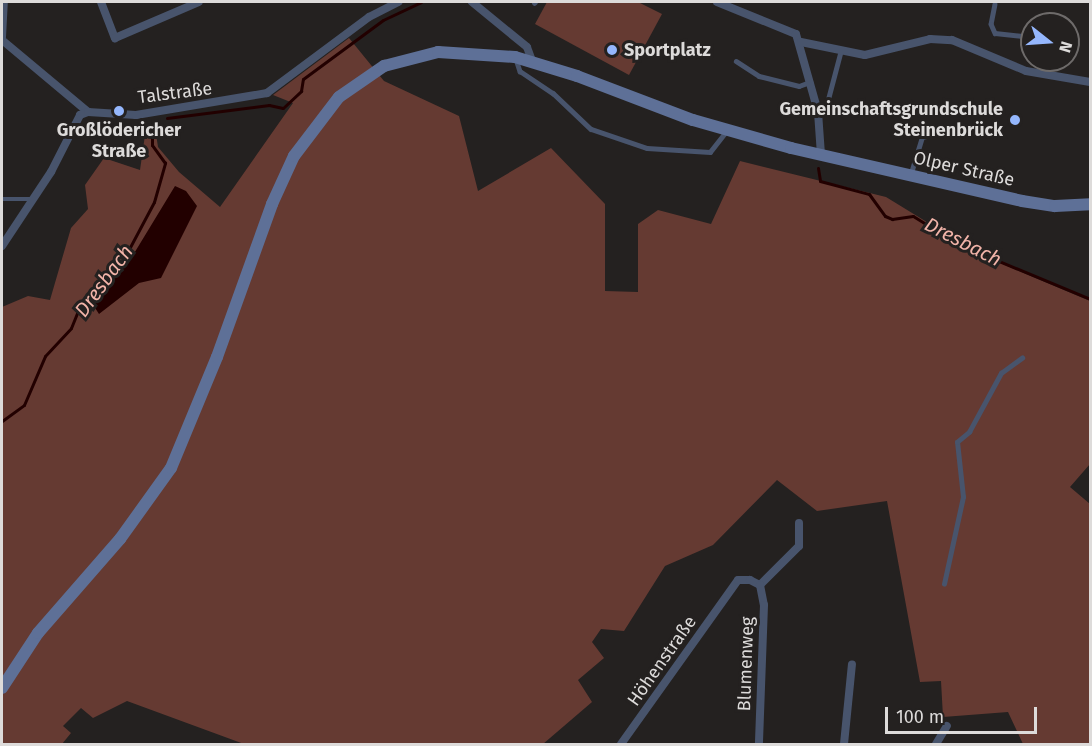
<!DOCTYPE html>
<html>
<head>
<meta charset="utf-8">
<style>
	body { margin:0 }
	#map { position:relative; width:1092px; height:746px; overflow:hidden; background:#242120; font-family:"Fira Sans",sans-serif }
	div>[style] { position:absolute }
	.green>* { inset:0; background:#653a32 }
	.water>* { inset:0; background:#200 }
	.stream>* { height:3px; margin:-1.5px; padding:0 1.5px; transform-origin:1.5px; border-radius:1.5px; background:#200 }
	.lane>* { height:4.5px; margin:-2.25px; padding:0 2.25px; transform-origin:2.25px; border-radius:2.25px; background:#48546c }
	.street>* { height:8px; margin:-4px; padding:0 4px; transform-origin:4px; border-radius:4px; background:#48546c }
	.secondary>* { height:12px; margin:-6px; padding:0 6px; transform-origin:6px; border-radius:6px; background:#5e7097 }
	.dots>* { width:16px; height:16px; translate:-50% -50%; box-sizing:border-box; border:3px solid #242120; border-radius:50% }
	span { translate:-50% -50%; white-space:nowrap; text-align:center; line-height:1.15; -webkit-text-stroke:6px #242120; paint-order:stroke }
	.poi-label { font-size:18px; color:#dddbda; font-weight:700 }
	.left { translate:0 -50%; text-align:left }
	.right { translate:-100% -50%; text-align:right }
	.street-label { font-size:18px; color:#dddbda }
	.water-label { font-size:20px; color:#f2b4a9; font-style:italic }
	.frame { position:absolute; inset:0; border:3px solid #dddbda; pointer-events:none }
	.north { position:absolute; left:1020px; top:12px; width:60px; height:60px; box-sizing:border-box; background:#242120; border:2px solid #6e6b6a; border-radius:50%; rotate:107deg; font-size:16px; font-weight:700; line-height:24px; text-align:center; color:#dddbda }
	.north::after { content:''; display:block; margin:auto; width:21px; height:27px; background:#95b7fd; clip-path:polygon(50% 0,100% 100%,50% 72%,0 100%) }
	.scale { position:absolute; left:885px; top:707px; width:152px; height:27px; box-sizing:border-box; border:3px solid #dddbda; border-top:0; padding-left:8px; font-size:18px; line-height:21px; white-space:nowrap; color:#dddbda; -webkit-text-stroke:4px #242120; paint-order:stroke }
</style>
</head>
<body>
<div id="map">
	<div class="green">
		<i style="clip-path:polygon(547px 2px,638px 2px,662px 14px,629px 75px,535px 24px)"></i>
		<i style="clip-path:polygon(349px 38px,384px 81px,459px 116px,478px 191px,551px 148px,605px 204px,605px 291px,638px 292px,638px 224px,658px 210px,711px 224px,740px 161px,886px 197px,979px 254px,1090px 301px,1090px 464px,1070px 487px,1090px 504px,1090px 744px,1023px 744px,1008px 712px,943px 717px,941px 681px,920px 682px,887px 501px,817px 511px,777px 480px,713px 545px,665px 566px,624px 631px,601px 629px,592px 642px,604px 658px,578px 680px,592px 702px,543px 744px,244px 744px,127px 701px,93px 718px,81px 708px,63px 726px,71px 733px,62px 744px,2px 744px,2px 307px,28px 296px,50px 300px,71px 228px,88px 209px,85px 185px,104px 158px,140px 170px,146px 128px,155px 127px,158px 147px,179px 172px,220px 207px,293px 103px,273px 95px)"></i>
	</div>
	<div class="water">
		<i style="clip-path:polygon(175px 186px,186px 191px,197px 206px,161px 278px,139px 283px,99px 314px,88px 297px,127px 265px)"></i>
	</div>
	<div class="stream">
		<i style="left:167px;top:118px;width:103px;rotate:-7.3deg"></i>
		<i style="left:269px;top:105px;width:14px;rotate:12deg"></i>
		<i style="left:283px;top:108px;width:25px;rotate:-43deg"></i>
		<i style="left:301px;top:91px;width:12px;rotate:-81deg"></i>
		<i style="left:303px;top:79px;width:99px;rotate:-36.4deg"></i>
		<i style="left:383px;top:20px;width:42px;rotate:-25.3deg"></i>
		<i style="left:818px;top:168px;width:13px;rotate:81deg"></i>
		<i style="left:820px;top:181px;width:51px;rotate:14.9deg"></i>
		<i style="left:869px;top:194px;width:27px;rotate:54deg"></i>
		<i style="left:885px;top:216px;width:8px;rotate:23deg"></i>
		<i style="left:892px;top:219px;width:21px;rotate:-8deg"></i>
		<i style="left:913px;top:216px;width:53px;rotate:31.9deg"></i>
		<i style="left:958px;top:244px;width:143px;rotate:22.6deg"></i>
		<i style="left:2px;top:421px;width:27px;rotate:-36deg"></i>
		<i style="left:24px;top:405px;width:53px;rotate:-66.8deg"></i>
		<i style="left:45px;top:356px;width:38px;rotate:-47deg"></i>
		<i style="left:71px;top:328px;width:24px;rotate:-68deg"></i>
		<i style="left:80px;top:306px;width:59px;rotate:-45.7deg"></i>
		<i style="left:121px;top:264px;width:70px;rotate:-62deg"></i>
		<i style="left:154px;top:202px;width:41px;rotate:-74.2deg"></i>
		<i style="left:165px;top:163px;width:22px;rotate:-126deg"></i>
		<i style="left:152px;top:145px;width:21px;rotate:-90deg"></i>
	</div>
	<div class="lane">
		<i style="left:534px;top:3px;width:1px;rotate:-45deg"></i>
		<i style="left:995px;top:4px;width:20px;rotate:101deg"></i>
		<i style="left:991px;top:24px;width:10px;rotate:66deg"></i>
		<i style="left:995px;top:33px;width:37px;rotate:6deg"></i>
		<i style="left:516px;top:59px;width:13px;rotate:72deg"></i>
		<i style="left:520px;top:71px;width:40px;rotate:34deg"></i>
		<i style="left:553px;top:93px;width:52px;rotate:43.5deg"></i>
		<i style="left:591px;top:129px;width:59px;rotate:18.7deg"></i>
		<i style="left:647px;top:148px;width:63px;rotate:3.6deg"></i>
		<i style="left:710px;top:152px;width:28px;rotate:-52deg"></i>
		<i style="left:736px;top:61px;width:27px;rotate:33deg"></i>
		<i style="left:759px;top:76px;width:41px;rotate:14deg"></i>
		<i style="left:799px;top:86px;width:12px;rotate:-20deg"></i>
		<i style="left:818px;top:112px;width:13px;rotate:-45deg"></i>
		<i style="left:827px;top:103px;width:55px;rotate:-75.2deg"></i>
		<i style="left:911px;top:173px;width:38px;rotate:-73deg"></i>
		<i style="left:922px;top:137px;width:17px;rotate:-13deg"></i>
		<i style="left:2px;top:199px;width:30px"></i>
		<i style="left:944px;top:584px;width:89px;rotate:-77.7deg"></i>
		<i style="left:963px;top:497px;width:55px;rotate:-96.2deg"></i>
		<i style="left:957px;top:442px;width:16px;rotate:-40deg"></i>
		<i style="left:969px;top:432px;width:67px;rotate:-61.5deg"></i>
		<i style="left:1001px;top:373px;width:26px;rotate:-36deg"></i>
	</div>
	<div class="street">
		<i style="left:101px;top:2px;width:39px;rotate:69deg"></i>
		<i style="left:115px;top:38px;width:91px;rotate:-23.2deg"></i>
		<i style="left:472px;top:2px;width:71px;rotate:39.3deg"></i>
		<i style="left:527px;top:47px;width:15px;rotate:70deg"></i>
		<i style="left:717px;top:2px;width:85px;rotate:22.1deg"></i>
		<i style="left:796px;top:34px;width:81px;rotate:74.2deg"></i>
		<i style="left:818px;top:112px;width:43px;rotate:86deg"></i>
		<i style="left:2px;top:37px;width:35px;rotate:-87deg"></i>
		<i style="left:2px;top:40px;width:112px;rotate:39.9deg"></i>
		<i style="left:801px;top:42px;width:65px;rotate:11.5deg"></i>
		<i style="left:865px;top:55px;width:67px;rotate:-13.8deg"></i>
		<i style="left:930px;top:39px;width:22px;rotate:3deg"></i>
		<i style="left:952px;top:40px;width:80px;rotate:22.7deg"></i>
		<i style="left:1026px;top:71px;width:65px;rotate:9.8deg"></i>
		<i style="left:2px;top:246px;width:89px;rotate:-56.5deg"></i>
		<i style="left:51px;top:172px;width:64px;rotate:-63deg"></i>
		<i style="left:80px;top:115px;width:9px;rotate:-21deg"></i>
		<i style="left:88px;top:112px;width:48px;rotate:3.6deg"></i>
		<i style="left:136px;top:115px;width:133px;rotate:-9.5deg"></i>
		<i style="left:267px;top:93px;width:127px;rotate:-36.7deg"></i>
		<i style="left:369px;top:17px;width:33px;rotate:-27deg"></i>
		<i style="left:760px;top:585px;width:55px;rotate:-45deg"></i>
		<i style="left:799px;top:546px;width:23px;rotate:-90deg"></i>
		<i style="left:621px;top:744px;width:201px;rotate:-54.5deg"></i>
		<i style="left:738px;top:580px;width:12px"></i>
		<i style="left:750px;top:580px;width:11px;rotate:27deg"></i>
		<i style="left:760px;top:585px;width:20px;rotate:79deg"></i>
		<i style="left:764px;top:605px;width:139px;rotate:92.1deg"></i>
		<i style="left:844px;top:744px;width:80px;rotate:-84.3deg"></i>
		<i style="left:936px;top:744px;width:21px;rotate:-59deg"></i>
	</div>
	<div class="secondary">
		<i style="left:2px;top:688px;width:66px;rotate:-56.8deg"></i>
		<i style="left:38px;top:633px;width:125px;rotate:-48.9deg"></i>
		<i style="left:120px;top:539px;width:87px;rotate:-54.3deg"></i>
		<i style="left:171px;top:468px;width:120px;rotate:-67.5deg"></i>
		<i style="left:217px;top:357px;width:163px;rotate:-70.2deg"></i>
		<i style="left:272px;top:204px;width:53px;rotate:-65.4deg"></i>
		<i style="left:294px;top:156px;width:74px;rotate:-52.7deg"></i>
		<i style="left:339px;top:97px;width:55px;rotate:-34.6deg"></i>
		<i style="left:384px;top:66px;width:56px;rotate:-14.5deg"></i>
		<i style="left:438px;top:52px;width:77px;rotate:3.7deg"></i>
		<i style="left:515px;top:57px;width:65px;rotate:17deg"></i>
		<i style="left:577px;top:76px;width:124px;rotate:20.8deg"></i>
		<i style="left:693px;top:120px;width:102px;rotate:15.9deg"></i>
		<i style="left:791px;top:148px;width:237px;rotate:12.9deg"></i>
		<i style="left:1022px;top:201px;width:33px;rotate:9deg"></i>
		<i style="left:1055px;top:206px;width:35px;rotate:-3deg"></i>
	</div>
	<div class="dots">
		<i style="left:612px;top:50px;background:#95b7fd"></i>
		<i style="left:119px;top:111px;background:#95b7fd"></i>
		<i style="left:1015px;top:120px;background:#95b7fd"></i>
	</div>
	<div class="poi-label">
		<span class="left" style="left:624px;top:50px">Sportplatz</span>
		<span class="right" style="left:1003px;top:120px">Gemeinschaftsgrundschule<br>Steinenbrück</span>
		<span style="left:119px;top:141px">Großlödericher<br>Straße</span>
	</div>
	<div class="street-label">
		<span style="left:175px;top:93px;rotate:-7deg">Talstraße</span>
		<span style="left:964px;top:169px;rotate:13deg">Olper Straße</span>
		<span style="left:662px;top:661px;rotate:-55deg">Höhenstraße</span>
		<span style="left:746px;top:664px;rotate:-88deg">Blumenweg</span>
	</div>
	<div class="water-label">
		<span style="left:963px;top:242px;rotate:27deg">Dresbach</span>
		<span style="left:104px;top:281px;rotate:-54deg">Dresbach</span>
	</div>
	<div class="frame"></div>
	<div class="north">N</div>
	<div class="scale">100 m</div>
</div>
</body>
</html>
